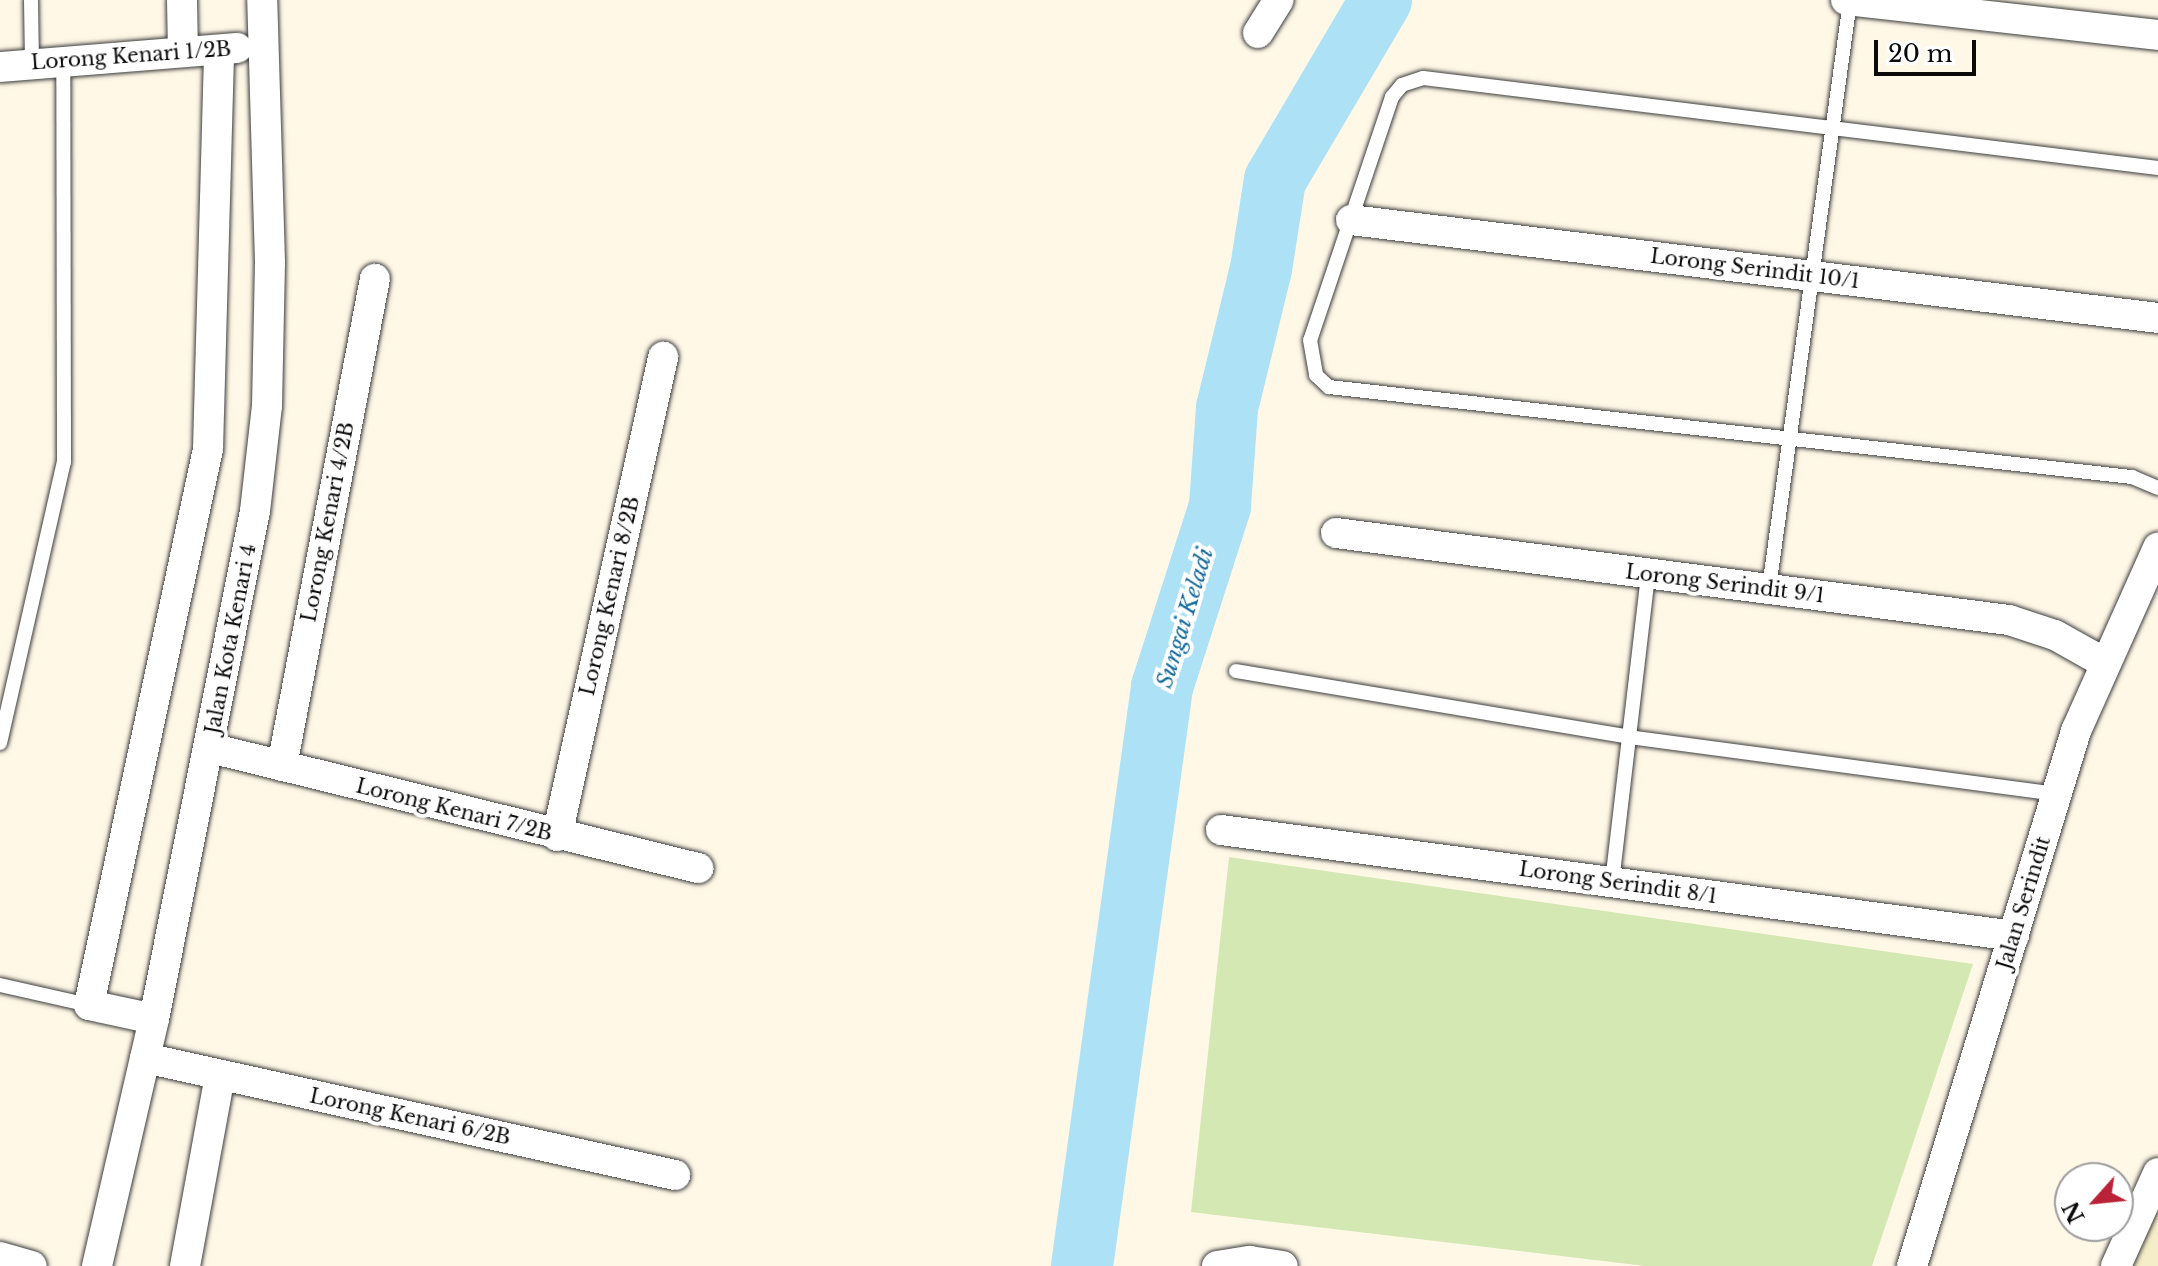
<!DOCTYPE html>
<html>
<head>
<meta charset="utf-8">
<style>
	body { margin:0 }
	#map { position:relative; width:2158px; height:1266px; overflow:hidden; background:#fff8e7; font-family:"Libre Baskerville",serif }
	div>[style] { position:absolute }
	.farmland>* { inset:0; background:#f4edc8 }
	.green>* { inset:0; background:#d3e8b2 }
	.river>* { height:62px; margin:-31px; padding:0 31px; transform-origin:31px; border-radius:31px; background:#ace1f6 }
	.roads { filter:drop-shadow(0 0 2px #3d3d3d) drop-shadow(0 0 2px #3d3d3d) }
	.service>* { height:14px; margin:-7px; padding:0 7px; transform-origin:7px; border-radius:7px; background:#fff }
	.minor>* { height:30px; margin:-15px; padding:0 15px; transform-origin:15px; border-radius:15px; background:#fff }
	span { translate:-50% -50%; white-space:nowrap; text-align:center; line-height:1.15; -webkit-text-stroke:8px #fff; paint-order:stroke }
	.street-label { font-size:20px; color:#0a0a0a }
	.water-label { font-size:22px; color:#146c9c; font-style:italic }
	.north { position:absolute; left:2054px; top:1162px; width:80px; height:80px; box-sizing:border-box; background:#fff; border:2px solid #9d9d9d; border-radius:50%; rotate:243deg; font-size:22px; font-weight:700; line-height:32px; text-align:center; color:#0a0a0a }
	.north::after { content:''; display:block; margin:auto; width:28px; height:36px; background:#ba2237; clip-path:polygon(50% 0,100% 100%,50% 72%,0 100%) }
	.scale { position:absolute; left:1874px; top:40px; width:102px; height:36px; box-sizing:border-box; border:4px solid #0a0a0a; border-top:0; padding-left:10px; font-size:24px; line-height:28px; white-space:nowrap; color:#0a0a0a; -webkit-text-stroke:6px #fff; paint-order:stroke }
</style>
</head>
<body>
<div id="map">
	<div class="farmland">
		<i style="clip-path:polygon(2158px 1188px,2158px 1266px,2110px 1266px)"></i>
	</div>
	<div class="green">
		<i style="clip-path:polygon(1229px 857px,1973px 964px,1872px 1266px,1645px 1266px,1191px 1212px)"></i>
	</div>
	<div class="river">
		<i style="left:1082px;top:1266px;width:585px;rotate:-82.13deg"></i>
		<i style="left:1162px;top:687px;width:190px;rotate:-72.2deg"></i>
		<i style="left:1220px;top:506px;width:98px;rotate:-85.9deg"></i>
		<i style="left:1227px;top:408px;width:143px;rotate:-76.3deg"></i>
		<i style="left:1261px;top:269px;width:90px;rotate:-81.1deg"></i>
		<i style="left:1275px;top:180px;width:209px;rotate:-59.5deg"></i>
	</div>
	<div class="roads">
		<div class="service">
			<i style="left:31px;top:0;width:64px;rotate:89.1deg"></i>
			<i style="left:2158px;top:168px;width:740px;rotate:-173.02deg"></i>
			<i style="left:1423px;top:78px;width:22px;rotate:162deg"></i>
			<i style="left:1402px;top:85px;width:16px;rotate:130deg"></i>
			<i style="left:1392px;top:97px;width:256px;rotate:108.6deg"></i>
			<i style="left:1310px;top:340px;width:36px;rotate:80deg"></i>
			<i style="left:1316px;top:375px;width:18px;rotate:43deg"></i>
			<i style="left:1329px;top:387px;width:808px;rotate:6.4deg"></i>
			<i style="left:2132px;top:477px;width:28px;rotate:23deg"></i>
			<i style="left:1769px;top:588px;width:593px;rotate:-82.14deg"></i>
			<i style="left:1236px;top:671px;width:399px;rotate:9.5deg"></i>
			<i style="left:1629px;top:737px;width:432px;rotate:7.6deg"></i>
			<i style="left:0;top:743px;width:288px;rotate:-77.2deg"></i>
			<i style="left:64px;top:462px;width:400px;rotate:-90.1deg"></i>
			<i style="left:1612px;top:882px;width:308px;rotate:-83.3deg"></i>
			<i style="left:0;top:985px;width:91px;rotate:12.7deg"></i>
		</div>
		<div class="minor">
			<i style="left:182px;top:0;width:52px;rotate:88.9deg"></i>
			<i style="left:1846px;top:0;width:314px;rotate:6.4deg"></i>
			<i style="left:1258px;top:33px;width:39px;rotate:-58deg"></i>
			<i style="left:0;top:67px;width:238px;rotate:-4.6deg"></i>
			<i style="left:1351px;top:220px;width:813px;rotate:6.92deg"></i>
			<i style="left:1336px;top:533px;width:679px;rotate:7.37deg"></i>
			<i style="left:2009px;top:620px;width:48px;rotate:18.1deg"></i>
			<i style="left:2055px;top:635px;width:57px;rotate:29.2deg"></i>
			<i style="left:210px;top:748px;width:503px;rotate:13.82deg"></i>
			<i style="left:282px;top:766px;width:496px;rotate:-79.2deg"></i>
			<i style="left:1221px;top:830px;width:800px;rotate:7.61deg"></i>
			<i style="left:557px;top:836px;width:491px;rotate:-77.5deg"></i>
			<i style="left:154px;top:1019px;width:66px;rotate:-167.8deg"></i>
			<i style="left:89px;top:1005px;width:569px;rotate:-77.92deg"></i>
			<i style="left:208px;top:449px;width:399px;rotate:-88.4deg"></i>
			<i style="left:145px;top:1058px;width:543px;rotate:12.45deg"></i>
			<i style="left:0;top:1257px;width:33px;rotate:16deg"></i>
			<i style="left:97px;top:1266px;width:253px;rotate:-77deg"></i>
			<i style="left:154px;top:1019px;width:518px;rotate:-78.76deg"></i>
			<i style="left:255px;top:511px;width:106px;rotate:-83.5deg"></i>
			<i style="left:267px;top:406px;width:144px;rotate:-88.8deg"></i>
			<i style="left:270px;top:262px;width:262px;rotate:-91.7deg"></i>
			<i style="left:185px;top:1266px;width:193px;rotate:-79.6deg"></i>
			<i style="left:1217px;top:1266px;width:33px;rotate:-9deg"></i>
			<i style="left:1250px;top:1261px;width:33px;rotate:9deg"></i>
			<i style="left:1912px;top:1266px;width:560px;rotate:-72.96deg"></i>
			<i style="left:2076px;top:731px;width:201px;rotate:-65.9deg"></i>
			<i style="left:2116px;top:1266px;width:102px;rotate:-65.7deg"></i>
		</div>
	</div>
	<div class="street-label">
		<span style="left:131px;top:56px;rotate:-4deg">Lorong Kenari 1/2B</span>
		<span style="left:1755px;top:269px;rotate:7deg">Lorong Serindit 10/1</span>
		<span style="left:328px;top:522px;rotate:-79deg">Lorong Kenari 4/2B</span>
		<span style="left:1725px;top:584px;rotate:7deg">Lorong Serindit 9/1</span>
		<span style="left:610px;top:596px;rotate:-77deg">Lorong Kenari 8/2B</span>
		<span style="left:231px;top:639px;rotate:-79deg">Jalan Kota Kenari 4</span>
		<span style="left:454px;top:810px;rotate:14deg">Lorong Kenari 7/2B</span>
		<span style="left:1618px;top:883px;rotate:8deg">Lorong Serindit 8/1</span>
		<span style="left:2024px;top:903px;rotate:-73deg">Jalan Serindit</span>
		<span style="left:410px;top:1117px;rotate:12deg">Lorong Kenari 6/2B</span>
	</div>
	<div class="water-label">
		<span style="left:1185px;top:618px;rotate:-73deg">Sungai Keladi</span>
	</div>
	<div class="north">N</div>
	<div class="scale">20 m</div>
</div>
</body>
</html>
